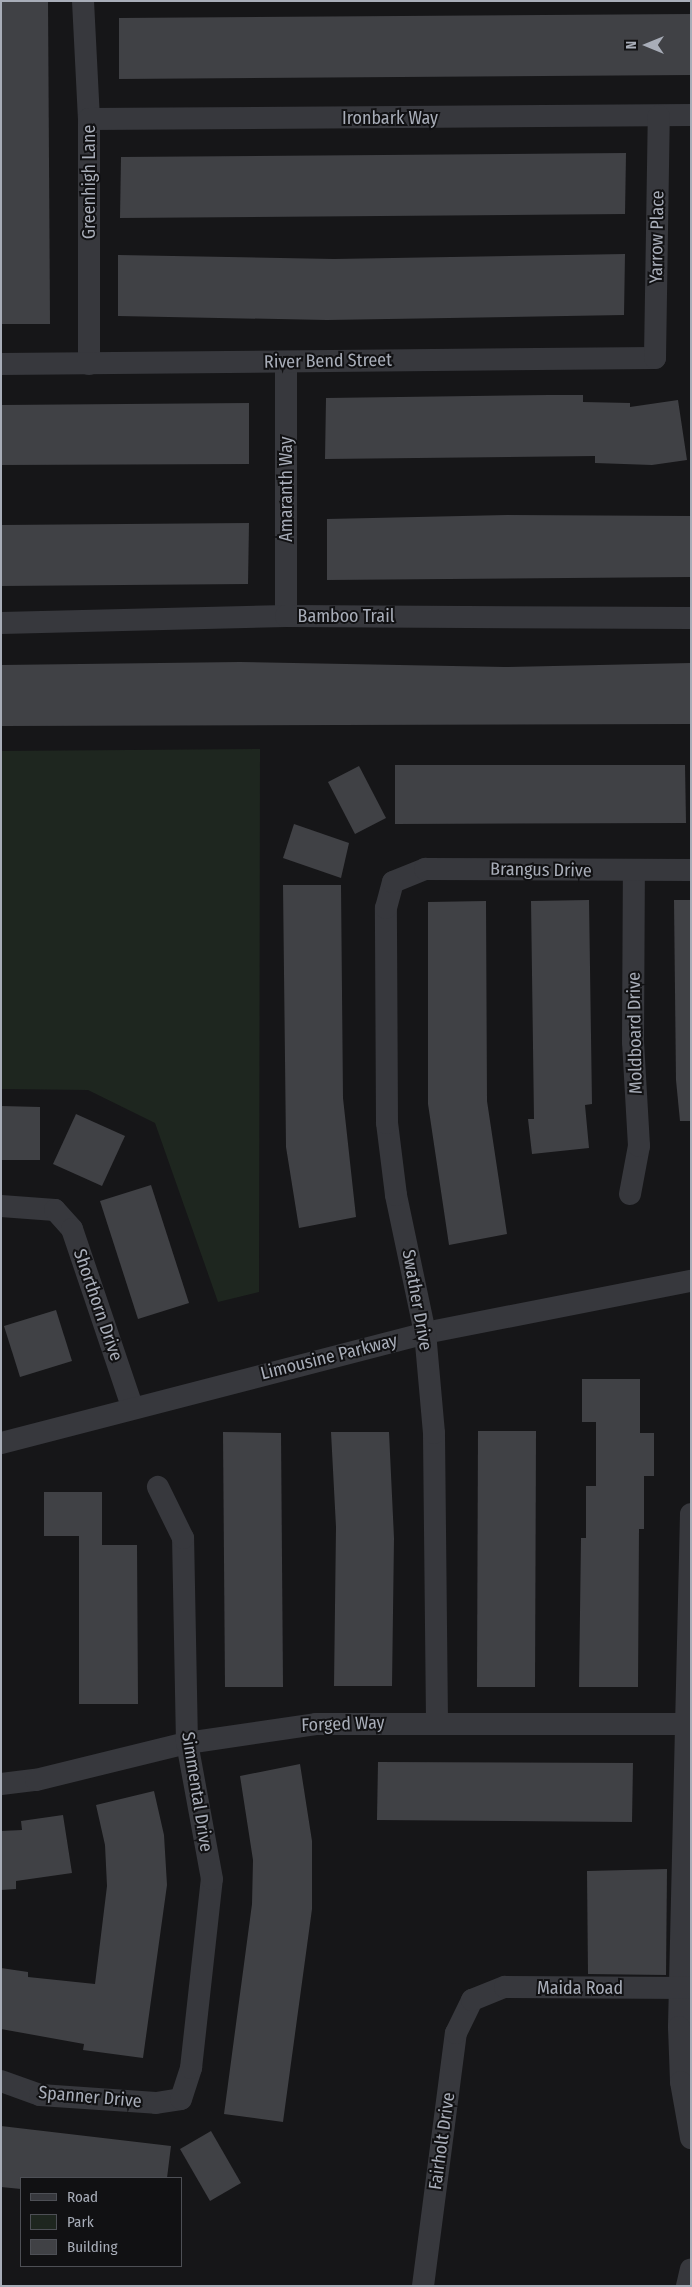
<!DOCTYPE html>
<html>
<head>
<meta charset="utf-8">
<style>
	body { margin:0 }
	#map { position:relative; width:692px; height:2287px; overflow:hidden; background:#161618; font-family:"Fira Sans Condensed",sans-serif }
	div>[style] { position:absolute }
	.green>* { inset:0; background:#1e261f }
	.building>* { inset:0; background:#404145 }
	.street>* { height:22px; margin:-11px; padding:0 11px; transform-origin:11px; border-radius:11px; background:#37383d }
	span { translate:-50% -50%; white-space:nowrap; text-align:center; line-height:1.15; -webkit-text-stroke:4px #111113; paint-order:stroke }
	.street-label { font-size:18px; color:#a8adb8 }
	.frame { position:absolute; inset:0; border:2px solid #a8adb8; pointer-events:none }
	.legend { position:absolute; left:20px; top:2177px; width:162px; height:90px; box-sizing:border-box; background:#111113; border:1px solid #4d4f55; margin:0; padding:6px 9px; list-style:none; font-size:15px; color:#a8adb8 }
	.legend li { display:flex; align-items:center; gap:10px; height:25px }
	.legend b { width:25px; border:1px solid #4d4f55 }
	.north { position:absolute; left:622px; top:20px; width:50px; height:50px; -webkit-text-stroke:4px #111113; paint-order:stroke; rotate:270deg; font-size:14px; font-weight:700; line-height:20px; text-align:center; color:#a8adb8 }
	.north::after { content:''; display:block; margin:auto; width:18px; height:22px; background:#a8adb8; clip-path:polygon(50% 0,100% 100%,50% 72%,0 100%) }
</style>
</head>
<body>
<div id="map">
	<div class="green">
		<i style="clip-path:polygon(260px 749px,259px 1292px,218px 1302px,155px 1123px,88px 1090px,1px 1089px,1px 751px)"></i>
	</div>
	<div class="building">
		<i style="clip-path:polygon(1px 1px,48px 1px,50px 324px,1px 324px)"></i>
		<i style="clip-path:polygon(691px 14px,691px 75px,119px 79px,119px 18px)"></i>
		<i style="clip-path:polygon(626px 153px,625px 214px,120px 218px,121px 157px)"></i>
		<i style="clip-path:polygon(625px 254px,624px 315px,327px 320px,118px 316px,118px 255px,334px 259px)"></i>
		<i style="clip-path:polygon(549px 395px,583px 395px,583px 402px,630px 403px,630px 407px,678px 400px,687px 460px,652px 465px,595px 463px,595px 456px,325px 459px,326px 398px)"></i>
		<i style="clip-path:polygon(249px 403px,249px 464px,1px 465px,1px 405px)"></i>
		<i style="clip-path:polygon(507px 515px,691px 516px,691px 577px,327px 580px,327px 519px)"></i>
		<i style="clip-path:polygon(249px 523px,248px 584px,1px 586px,1px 525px)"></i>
		<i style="clip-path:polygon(240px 662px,505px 667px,691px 663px,691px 724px,1px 726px,1px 665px)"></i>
		<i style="clip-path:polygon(395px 765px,685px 765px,686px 823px,395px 824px)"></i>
		<i style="clip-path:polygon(359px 766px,386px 818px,355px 834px,328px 782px)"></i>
		<i style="clip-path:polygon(294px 824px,349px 843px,341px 878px,283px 858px)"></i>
		<i style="clip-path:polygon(283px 885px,341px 885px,343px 1098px,356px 1217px,299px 1228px,286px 1147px)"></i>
		<i style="clip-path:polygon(589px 900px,592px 1104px,585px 1105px,589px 1148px,532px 1154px,528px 1119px,534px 1119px,531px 901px)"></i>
		<i style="clip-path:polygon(674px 900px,691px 900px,691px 1121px,680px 1121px,676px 1080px)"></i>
		<i style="clip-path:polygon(486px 901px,487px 1101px,507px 1234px,449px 1245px,428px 1104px,428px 902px)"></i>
		<i style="clip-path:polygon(1px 1106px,40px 1107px,40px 1160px,1px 1160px)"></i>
		<i style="clip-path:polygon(76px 1114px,125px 1136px,102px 1186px,53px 1164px)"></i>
		<i style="clip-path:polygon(151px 1185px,189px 1303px,138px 1319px,100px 1201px)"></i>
		<i style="clip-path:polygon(56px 1310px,72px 1361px,20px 1377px,4px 1326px)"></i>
		<i style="clip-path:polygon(582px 1379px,640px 1379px,640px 1433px,654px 1433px,654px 1476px,644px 1476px,644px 1529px,639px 1529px,638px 1687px,579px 1687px,581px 1538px,586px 1538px,586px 1486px,596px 1486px,596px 1422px,582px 1422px)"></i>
		<i style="clip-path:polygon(478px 1431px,536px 1431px,535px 1687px,477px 1687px)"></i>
		<i style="clip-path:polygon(223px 1432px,281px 1433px,283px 1687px,225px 1687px)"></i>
		<i style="clip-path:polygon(331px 1432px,389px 1432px,394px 1538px,392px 1686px,334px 1686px,336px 1527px)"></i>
		<i style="clip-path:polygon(44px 1492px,102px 1492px,102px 1545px,137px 1545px,138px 1704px,79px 1704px,79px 1536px,44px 1536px)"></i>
		<i style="clip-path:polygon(378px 1762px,633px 1763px,632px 1822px,377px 1820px)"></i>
		<i style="clip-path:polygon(300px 1764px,312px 1841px,312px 1909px,283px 2122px,224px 2114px,252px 1904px,253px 1860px,240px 1776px)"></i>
		<i style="clip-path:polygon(154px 1791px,164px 1835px,167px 1885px,143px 2058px,83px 2050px,84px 2044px,1px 2029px,1px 1968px,28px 1972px,28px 1977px,95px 1984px,107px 1886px,105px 1845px,96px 1805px)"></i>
		<i style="clip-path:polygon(63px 1815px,72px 1873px,16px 1881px,16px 1889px,1px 1890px,1px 1831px,22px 1830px,21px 1821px)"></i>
		<i style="clip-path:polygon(667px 1869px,666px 1975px,588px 1974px,587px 1871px)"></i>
		<i style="clip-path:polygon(1px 2126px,171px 2146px,167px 2178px,21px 2178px,21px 2189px,1px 2187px)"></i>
		<i style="clip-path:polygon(211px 2131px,241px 2183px,210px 2201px,180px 2149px)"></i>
	</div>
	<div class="street">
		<i style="left:83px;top:1px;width:118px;rotate:87.1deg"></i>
		<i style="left:89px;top:119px;width:245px;rotate:90deg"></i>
		<i style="left:89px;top:119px;width:602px;rotate:-0.38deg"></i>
		<i style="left:286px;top:362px;width:254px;rotate:90deg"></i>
		<i style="left:1px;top:364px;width:654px;rotate:-0.53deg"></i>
		<i style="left:655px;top:358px;width:242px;rotate:-89.1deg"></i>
		<i style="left:1px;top:623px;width:285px;rotate:-1.4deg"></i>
		<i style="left:286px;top:616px;width:405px;rotate:0.3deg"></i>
		<i style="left:630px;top:1194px;width:49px;rotate:-79.4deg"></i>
		<i style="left:639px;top:1146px;width:104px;rotate:-93.3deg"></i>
		<i style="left:633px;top:1042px;width:171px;rotate:-89.7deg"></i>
		<i style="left:1px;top:1206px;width:54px;rotate:4.2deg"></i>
		<i style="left:55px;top:1210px;width:25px;rotate:48deg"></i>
		<i style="left:72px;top:1229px;width:187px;rotate:71.3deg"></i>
		<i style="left:1px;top:1443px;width:438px;rotate:-14.5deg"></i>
		<i style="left:425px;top:1333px;width:271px;rotate:-11.1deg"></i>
		<i style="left:691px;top:1514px;width:513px;rotate:91.34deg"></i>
		<i style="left:679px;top:2027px;width:55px;rotate:87.9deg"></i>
		<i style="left:681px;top:2082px;width:57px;rotate:79.9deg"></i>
		<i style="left:437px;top:1721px;width:288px;rotate:-90.6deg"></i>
		<i style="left:434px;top:1433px;width:100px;rotate:-95.1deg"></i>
		<i style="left:425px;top:1333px;width:141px;rotate:-101.9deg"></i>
		<i style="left:396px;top:1195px;width:73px;rotate:-97.1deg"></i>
		<i style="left:387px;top:1123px;width:215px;rotate:-90.3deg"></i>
		<i style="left:386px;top:908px;width:27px;rotate:-75deg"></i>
		<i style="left:393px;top:882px;width:35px;rotate:-22deg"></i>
		<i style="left:425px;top:869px;width:266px;rotate:0.2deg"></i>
		<i style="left:1px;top:1784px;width:35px;rotate:-7deg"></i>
		<i style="left:36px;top:1780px;width:155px;rotate:-13.8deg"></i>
		<i style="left:187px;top:1743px;width:130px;rotate:-8.4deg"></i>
		<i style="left:316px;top:1724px;width:375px"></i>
		<i style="left:1px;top:2081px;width:41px;rotate:19.7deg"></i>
		<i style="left:40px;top:2095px;width:116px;rotate:3.9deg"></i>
		<i style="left:156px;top:2103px;width:25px;rotate:-9deg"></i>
		<i style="left:181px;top:2099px;width:33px;rotate:-72deg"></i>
		<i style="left:191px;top:2068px;width:190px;rotate:-83.7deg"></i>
		<i style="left:212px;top:1879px;width:138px;rotate:-100.4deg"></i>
		<i style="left:187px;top:1743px;width:205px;rotate:-91.1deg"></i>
		<i style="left:183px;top:1538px;width:57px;rotate:-116.1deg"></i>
		<i style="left:423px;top:2286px;width:255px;rotate:-82.6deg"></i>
		<i style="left:456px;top:2033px;width:37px;rotate:-64deg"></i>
		<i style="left:472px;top:2000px;width:35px;rotate:-22deg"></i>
		<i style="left:505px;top:1987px;width:186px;rotate:0.3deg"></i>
		<i style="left:687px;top:2286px;width:17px;rotate:-77deg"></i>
	</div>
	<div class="street-label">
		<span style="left:390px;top:118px">Ironbark Way</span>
		<span style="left:89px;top:182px;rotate:-90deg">Greenhigh Lane</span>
		<span style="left:657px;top:237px;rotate:-89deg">Yarrow Place</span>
		<span style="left:328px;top:361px;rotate:-1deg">River Bend Street</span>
		<span style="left:286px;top:489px;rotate:-90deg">Amaranth Way</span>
		<span style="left:346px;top:616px">Bamboo Trail</span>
		<span style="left:541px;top:870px;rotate:1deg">Brangus Drive</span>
		<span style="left:635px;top:1033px;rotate:-91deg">Moldboard Drive</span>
		<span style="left:417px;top:1300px;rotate:80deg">Swather Drive</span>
		<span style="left:98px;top:1305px;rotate:71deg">Shorthorn Drive</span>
		<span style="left:329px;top:1357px;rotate:-14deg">Limousine Parkway</span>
		<span style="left:343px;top:1724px;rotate:-2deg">Forged Way</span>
		<span style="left:197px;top:1792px;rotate:81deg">Simmental Drive</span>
		<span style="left:580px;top:1988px">Maida Road</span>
		<span style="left:90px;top:2097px;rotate:5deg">Spanner Drive</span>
		<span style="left:442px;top:2141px;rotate:-82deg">Fairholt Drive</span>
	</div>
	<div class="frame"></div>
	<ul class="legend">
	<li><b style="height:6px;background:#37383d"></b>Road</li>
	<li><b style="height:14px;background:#1e261f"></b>Park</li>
	<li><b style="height:14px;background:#404145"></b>Building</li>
	</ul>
	<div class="north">N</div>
</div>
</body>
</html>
